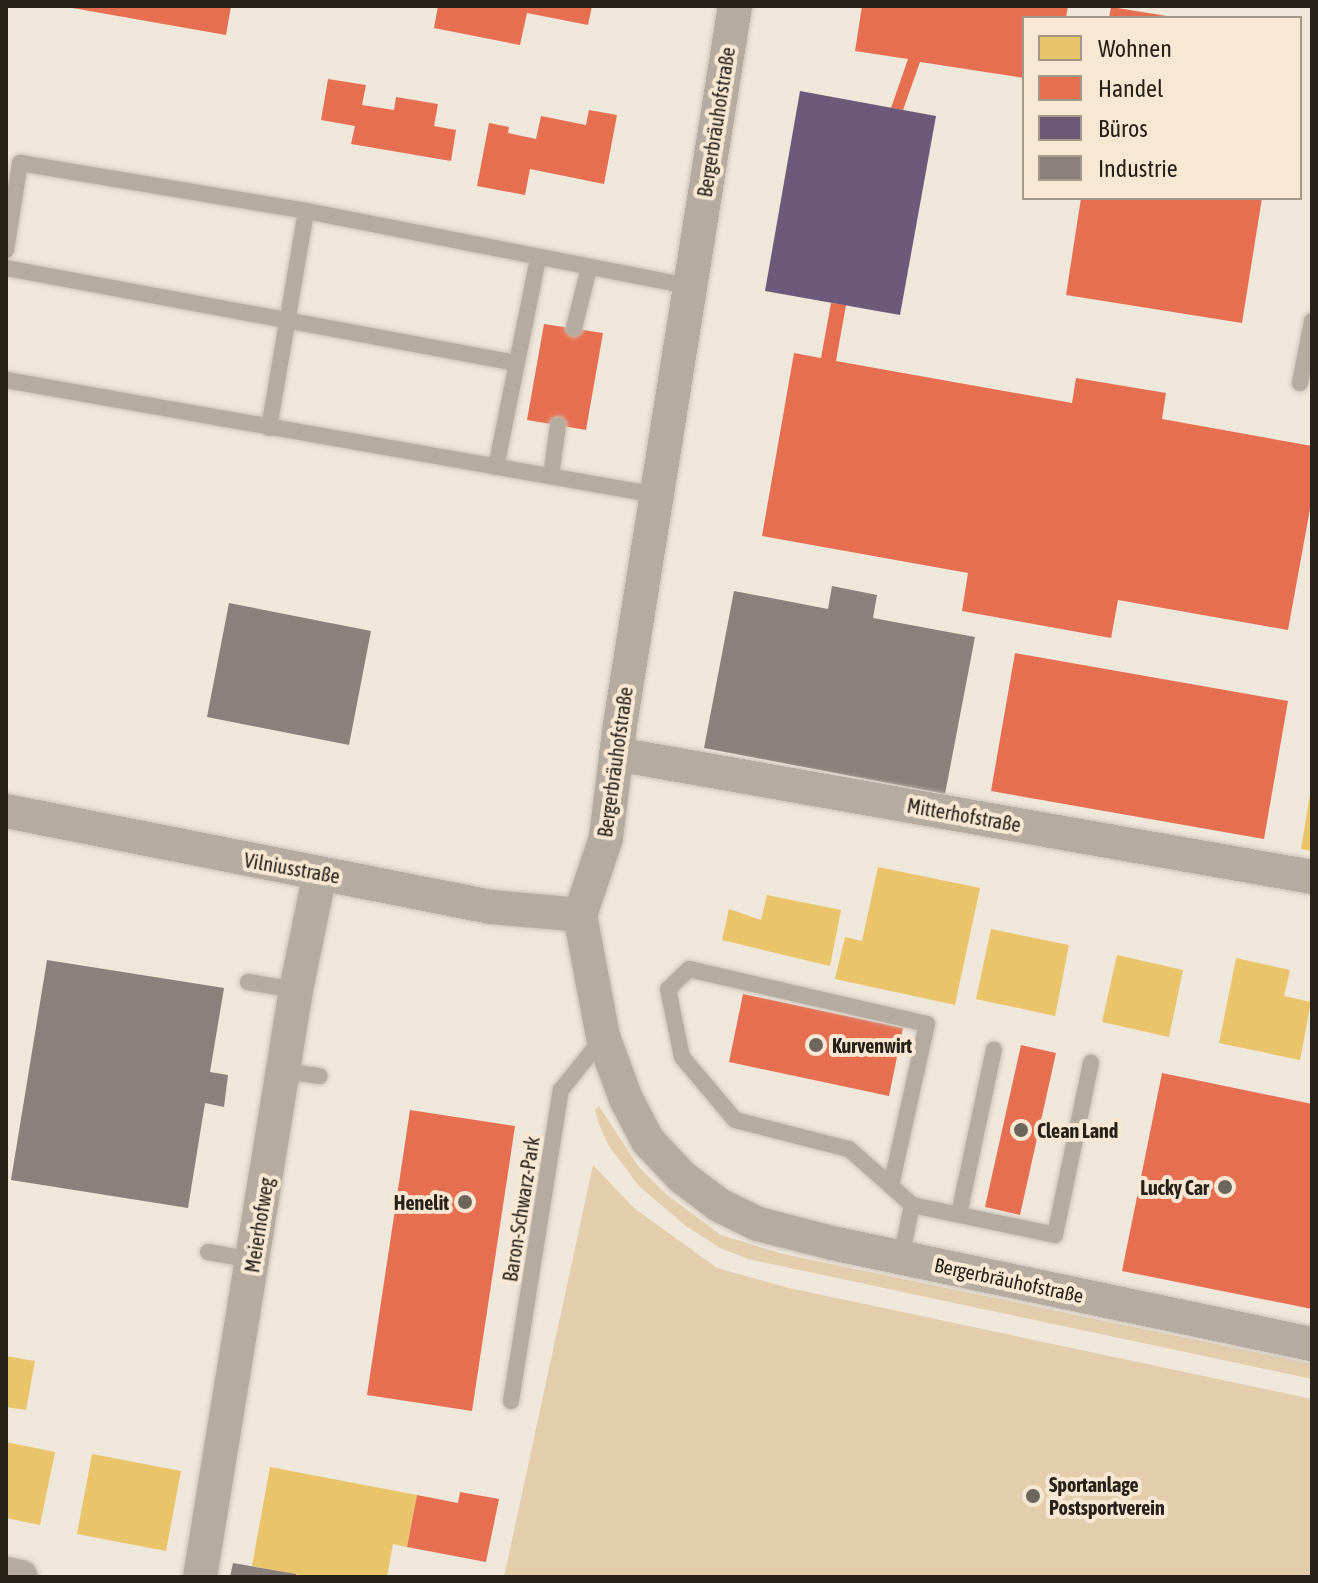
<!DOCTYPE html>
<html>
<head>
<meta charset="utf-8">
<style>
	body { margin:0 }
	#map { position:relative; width:1318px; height:1583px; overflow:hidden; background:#f0e7db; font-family:"Asap Condensed",sans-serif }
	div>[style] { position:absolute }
	.green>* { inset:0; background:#e3cdad }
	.homes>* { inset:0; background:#e9c46a }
	.shops>* { inset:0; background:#e76f51 }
	.offices>* { inset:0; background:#6d597a }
	.industry>* { inset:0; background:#8a817c }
	.roads { filter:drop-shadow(0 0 2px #cac3ba) drop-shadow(0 0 2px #cac3ba) }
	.service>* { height:16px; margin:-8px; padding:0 8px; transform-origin:8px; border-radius:8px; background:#b5ac9f }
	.minor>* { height:34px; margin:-17px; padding:0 17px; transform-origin:17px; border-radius:17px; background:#b5ac9f }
	.dots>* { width:22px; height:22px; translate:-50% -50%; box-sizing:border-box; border:4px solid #f8e8d3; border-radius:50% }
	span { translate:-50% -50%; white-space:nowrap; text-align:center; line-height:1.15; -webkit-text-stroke:8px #f8e8d3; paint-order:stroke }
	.street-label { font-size:20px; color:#262119 }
	.poi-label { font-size:20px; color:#262119; font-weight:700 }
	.left { translate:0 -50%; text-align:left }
	.right { translate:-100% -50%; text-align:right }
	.frame { position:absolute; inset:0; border:8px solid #262119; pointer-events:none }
	.legend { position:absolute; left:1022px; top:16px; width:280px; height:184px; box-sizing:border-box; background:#f8e8d3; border:2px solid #a49889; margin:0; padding:10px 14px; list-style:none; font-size:24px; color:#262119 }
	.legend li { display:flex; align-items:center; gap:16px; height:40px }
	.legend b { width:40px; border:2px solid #a49889 }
</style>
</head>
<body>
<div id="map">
	<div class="green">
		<i style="clip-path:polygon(599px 1106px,638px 1166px,667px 1195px,721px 1235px,783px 1254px,1312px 1364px,1312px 1379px,748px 1259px,720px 1248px,686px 1226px,639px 1186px,609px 1146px,598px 1122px,595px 1110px)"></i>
		<i style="clip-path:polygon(593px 1165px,634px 1208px,717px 1268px,789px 1288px,1312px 1399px,1312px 1577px,504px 1577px)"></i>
	</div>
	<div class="homes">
		<i style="clip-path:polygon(1310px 794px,1312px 794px,1312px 851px,1301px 849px)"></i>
		<i style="clip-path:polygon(878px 867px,980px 888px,955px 1005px,835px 979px,845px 937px,862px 941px)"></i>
		<i style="clip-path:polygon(767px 895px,841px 910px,830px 966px,722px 940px,729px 909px,761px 920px)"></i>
		<i style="clip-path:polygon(991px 929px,1069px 945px,1055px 1016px,976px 999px)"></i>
		<i style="clip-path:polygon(1117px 955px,1183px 970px,1169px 1037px,1102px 1022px)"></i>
		<i style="clip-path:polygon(1236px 958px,1290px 970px,1284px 996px,1311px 1002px,1300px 1060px,1219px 1043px)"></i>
		<i style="clip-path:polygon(6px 1356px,35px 1361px,26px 1410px,6px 1407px)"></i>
		<i style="clip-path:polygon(6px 1442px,55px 1452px,40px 1525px,6px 1518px)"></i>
		<i style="clip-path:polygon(92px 1454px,181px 1471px,166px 1551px,77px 1534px)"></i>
		<i style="clip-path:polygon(270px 1467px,417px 1495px,407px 1547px,393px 1544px,387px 1577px,310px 1577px,252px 1566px)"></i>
	</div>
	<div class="shops">
		<i style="clip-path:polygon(61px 6px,231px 6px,226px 35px)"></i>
		<i style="clip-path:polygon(438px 6px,592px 6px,588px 25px,527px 13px,520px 45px,434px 28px)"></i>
		<i style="clip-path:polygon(862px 6px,1068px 6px,1066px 18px,1024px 18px,1024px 78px,920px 62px,903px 110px,891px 108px,908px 59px,855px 51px)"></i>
		<i style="clip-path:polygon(1111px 7px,1167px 16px,1167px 18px,1109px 18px)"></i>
		<i style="clip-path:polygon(328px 79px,366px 85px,362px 105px,394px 110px,396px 97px,438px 104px,434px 126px,456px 130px,451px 161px,351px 144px,355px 126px,321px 120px)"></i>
		<i style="clip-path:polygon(589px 110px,617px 115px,604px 184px,530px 169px,525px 195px,477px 186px,489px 123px,509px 127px,508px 133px,536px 139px,541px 116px,586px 125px)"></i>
		<i style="clip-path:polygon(1081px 198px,1262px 198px,1242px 323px,1066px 295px)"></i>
		<i style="clip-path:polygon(831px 303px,846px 305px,836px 361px,1072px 403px,1076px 378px,1166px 393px,1162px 419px,1312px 446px,1312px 498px,1288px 630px,1118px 600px,1111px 638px,1039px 625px,962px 611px,968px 573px,762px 536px,794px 353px,821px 358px)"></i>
		<i style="clip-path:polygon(544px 324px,603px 333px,586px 430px,527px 420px)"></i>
		<i style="clip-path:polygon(1015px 653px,1288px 701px,1264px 839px,991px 791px)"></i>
		<i style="clip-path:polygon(743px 994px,903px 1028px,889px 1096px,729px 1062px)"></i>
		<i style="clip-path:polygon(1021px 1045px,1056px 1053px,1020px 1215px,985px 1207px)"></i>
		<i style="clip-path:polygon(1162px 1073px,1312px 1104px,1312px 1309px,1122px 1271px)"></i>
		<i style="clip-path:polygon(410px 1110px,515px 1126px,472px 1411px,367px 1395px)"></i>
		<i style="clip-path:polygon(460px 1492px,499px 1499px,486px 1562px,407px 1547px,417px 1495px,458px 1503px)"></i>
	</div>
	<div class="offices">
		<i style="clip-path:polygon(800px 91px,936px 116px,900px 315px,765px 291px)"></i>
	</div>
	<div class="industry">
		<i style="clip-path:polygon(832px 586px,877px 595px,873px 618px,975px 637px,945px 794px,704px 748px,734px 591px,828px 609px)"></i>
		<i style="clip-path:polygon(229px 603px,371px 631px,349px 745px,207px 717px)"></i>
		<i style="clip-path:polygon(47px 960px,224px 988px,210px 1072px,228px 1075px,224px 1107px,205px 1103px,188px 1208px,11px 1180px)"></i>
		<i style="clip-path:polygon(233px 1563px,296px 1574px,296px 1577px,230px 1577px)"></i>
	</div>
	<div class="roads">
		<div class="service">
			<i style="left:6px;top:250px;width:88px;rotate:-80.9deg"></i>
			<i style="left:20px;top:163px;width:290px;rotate:9.5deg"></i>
			<i style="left:306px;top:211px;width:390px;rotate:11.1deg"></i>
			<i style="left:6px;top:268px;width:519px;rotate:10.55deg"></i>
			<i style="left:574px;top:328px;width:62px;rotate:-76deg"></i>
			<i style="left:6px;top:380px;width:660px;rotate:10.03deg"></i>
			<i style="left:1300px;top:383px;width:63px;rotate:-79deg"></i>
			<i style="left:269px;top:428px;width:220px;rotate:-80.3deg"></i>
			<i style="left:496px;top:467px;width:213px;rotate:-78.6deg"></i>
			<i style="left:551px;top:476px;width:51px;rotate:-82.2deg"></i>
			<i style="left:248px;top:982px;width:49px;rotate:9.5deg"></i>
			<i style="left:283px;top:1071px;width:37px;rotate:8deg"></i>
			<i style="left:891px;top:1186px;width:166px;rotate:-77.5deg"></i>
			<i style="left:927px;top:1024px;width:244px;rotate:-167deg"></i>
			<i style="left:689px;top:969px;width:29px;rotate:136deg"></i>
			<i style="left:668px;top:989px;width:69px;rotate:78.4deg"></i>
			<i style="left:682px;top:1057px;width:82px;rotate:49.9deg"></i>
			<i style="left:735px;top:1120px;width:118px;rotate:14.3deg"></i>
			<i style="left:849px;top:1149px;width:56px;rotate:41.4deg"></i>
			<i style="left:891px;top:1186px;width:28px;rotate:42deg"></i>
			<i style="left:912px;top:1205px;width:146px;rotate:11.8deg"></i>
			<i style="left:1055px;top:1235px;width:176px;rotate:-78.2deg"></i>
			<i style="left:959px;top:1214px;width:168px;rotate:-78deg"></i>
			<i style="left:208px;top:1252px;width:46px;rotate:10.1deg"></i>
			<i style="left:901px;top:1258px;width:54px;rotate:-78.3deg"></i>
			<i style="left:511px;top:1401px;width:315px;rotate:-80.9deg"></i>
			<i style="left:561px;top:1090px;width:65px;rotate:-51.2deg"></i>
		</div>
		<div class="minor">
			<i style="left:735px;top:6px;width:728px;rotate:99.09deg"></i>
			<i style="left:620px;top:725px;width:114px;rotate:97.1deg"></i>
			<i style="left:606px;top:838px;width:81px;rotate:108.7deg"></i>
			<i style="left:580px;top:915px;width:124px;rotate:79.3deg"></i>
			<i style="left:603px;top:1037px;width:66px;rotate:69.6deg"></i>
			<i style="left:626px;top:1099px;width:47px;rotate:62.4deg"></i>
			<i style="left:648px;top:1141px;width:50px;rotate:46.6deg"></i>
			<i style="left:682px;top:1177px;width:46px;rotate:37.1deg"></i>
			<i style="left:719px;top:1205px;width:43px;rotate:26deg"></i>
			<i style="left:758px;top:1224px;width:76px;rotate:14.4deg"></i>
			<i style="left:832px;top:1243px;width:491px;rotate:11.9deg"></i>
			<i style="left:616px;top:754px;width:707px;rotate:10.02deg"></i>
			<i style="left:6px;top:811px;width:494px;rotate:11.2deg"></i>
			<i style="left:491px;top:907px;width:89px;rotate:5.1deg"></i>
			<i style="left:6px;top:1574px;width:15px;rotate:11deg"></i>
			<i style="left:200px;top:1577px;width:595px;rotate:-80.71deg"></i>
			<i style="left:296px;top:990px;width:119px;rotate:-78.4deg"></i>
		</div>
	</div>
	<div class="dots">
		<i style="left:816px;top:1045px;background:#6d665d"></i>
		<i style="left:1021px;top:1130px;background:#6d665d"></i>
		<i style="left:1225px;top:1187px;background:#6d665d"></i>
		<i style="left:465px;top:1202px;background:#6d665d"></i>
		<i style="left:1033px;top:1496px;background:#6d665d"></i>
	</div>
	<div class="street-label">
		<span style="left:716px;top:122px;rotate:-81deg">Bergerbräuhofstraße</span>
		<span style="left:615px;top:762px;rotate:-82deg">Bergerbräuhofstraße</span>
		<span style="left:964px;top:815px;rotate:10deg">Mitterhofstraße</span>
		<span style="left:292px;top:868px;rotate:10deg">Vilniusstraße</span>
		<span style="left:521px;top:1209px;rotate:-81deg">Baron-Schwarz-Park</span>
		<span style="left:259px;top:1225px;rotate:-81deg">Meierhofweg</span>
		<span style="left:1009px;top:1280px;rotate:12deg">Bergerbräuhofstraße</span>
	</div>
	<div class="poi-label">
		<span class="left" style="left:832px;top:1045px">Kurvenwirt</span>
		<span class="left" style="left:1037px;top:1130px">Clean Land</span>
		<span class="right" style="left:1209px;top:1187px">Lucky Car</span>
		<span class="right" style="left:449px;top:1202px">Henelit</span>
		<span class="left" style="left:1049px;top:1496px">Sportanlage<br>Postsportverein</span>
	</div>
	<div class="frame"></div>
	<ul class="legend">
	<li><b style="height:22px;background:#e9c46a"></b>Wohnen</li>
	<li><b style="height:22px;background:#e76f51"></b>Handel</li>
	<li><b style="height:22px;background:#6d597a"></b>Büros</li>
	<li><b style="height:22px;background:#8a817c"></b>Industrie</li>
	</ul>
</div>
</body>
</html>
